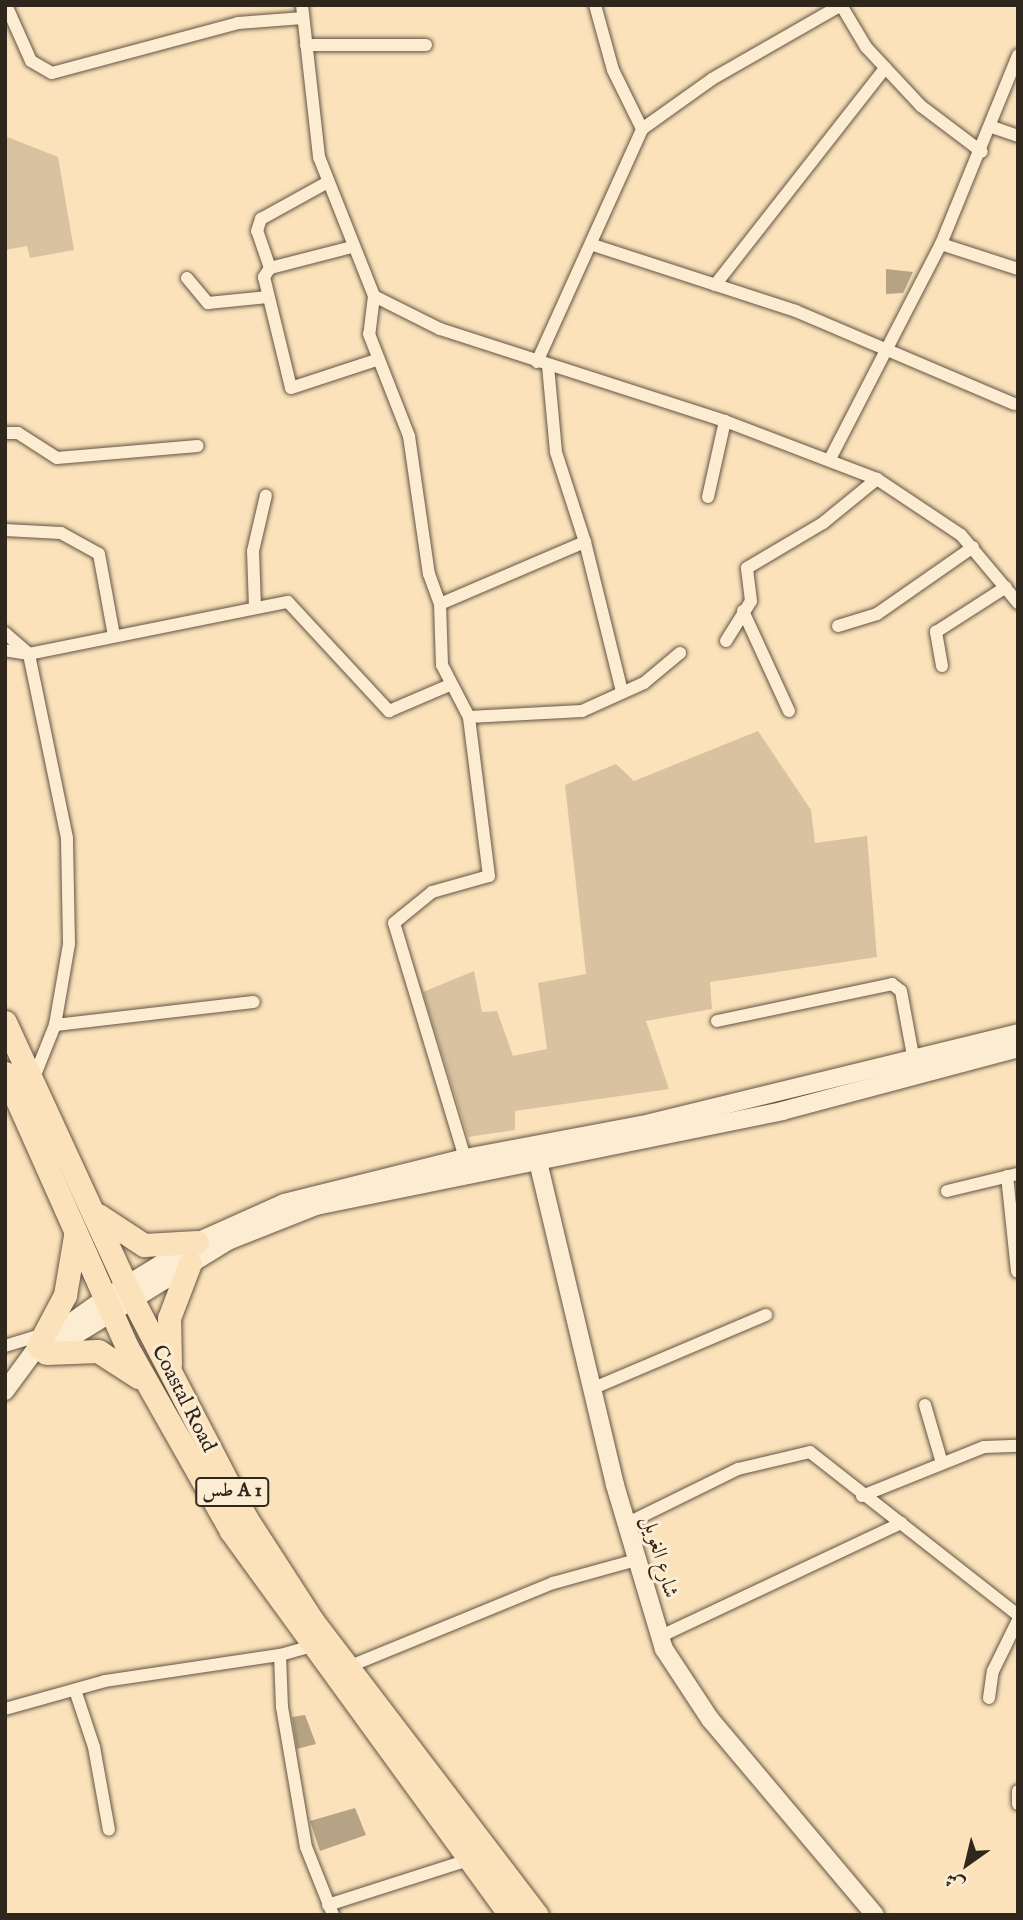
<!DOCTYPE html>
<html>
<head>
<meta charset="utf-8">
<style>
	body { margin:0 }
	#map { position:relative; width:1023px; height:1920px; overflow:hidden; background:#fbe2ba; font-family:"IM FELL English",Amiri,serif }
	div>[style] { position:absolute }
	.green>* { inset:0; background:#d8c29f }
	.water>* { inset:0; background:#b6a284 }
	.roads { filter:drop-shadow(0 0 2px #625544) drop-shadow(0 0 2px #625544) }
	.street>* { height:12px; margin:-6px; padding:0 6px; transform-origin:6px; border-radius:6px; background:#fcecd2 }
	.secondary>* { height:18px; margin:-9px; padding:0 9px; transform-origin:9px; border-radius:9px; background:#fcecd2 }
	.highway>* { height:23px; margin:-11.5px; padding:0 11.5px; transform-origin:11.5px; border-radius:11.5px; background:#fbe2ba }
	span { translate:-50% -50%; white-space:nowrap; text-align:center; line-height:1.15; -webkit-text-stroke:6px #fcecd2; paint-order:stroke }
	.shield-label span { padding:2px 5px; background:#fcecd2; border:2px solid; border-radius:5px; -webkit-text-stroke-width:0 }
	.shield-label { font-size:19px; color:#2f261c; font-weight:700 }
	.street-label { font-size:21px; color:#2f261c }
	.frame { position:absolute; inset:0; border:7px solid #2f261c; pointer-events:none }
	.north { position:absolute; left:932px; top:1829px; width:70px; height:70px; -webkit-text-stroke:5px #fcecd2; paint-order:stroke; rotate:214deg; font-size:19px; font-weight:700; line-height:28px; text-align:center; color:#2f261c }
	.north::after { content:''; display:block; margin:auto; width:24px; height:32px; background:#2f261c; clip-path:polygon(50% 0,100% 100%,50% 72%,0 100%) }
</style>
</head>
<body>
<div id="map">
	<div class="green">
		<i style="clip-path:polygon(5px 136px,58px 157px,74px 250px,30px 258px,27px 246px,5px 250px)"></i>
		<i style="clip-path:polygon(758px 731px,811px 810px,815px 843px,867px 836px,877px 957px,710px 982px,712px 1009px,646px 1021px,669px 1089px,515px 1111px,515px 1130px,468px 1137px,423px 992px,474px 971px,482px 1012px,497px 1011px,513px 1056px,547px 1049px,538px 983px,586px 974px,565px 785px,616px 764px,634px 781px)"></i>
	</div>
	<div class="water">
		<i style="clip-path:polygon(886px 269px,913px 272px,903px 293px,886px 294px)"></i>
		<i style="clip-path:polygon(305px 1715px,316px 1744px,297px 1749px,292px 1717px)"></i>
		<i style="clip-path:polygon(355px 1808px,366px 1835px,320px 1851px,310px 1821px)"></i>
	</div>
	<div class="roads">
		<div class="street">
			<i style="left:6px;top:5px;width:61px;rotate:65.9deg"></i>
			<i style="left:31px;top:61px;width:24px;rotate:30deg"></i>
			<i style="left:52px;top:73px;width:193px;rotate:-15deg"></i>
			<i style="left:238px;top:23px;width:65px;rotate:-4.4deg"></i>
			<i style="left:302px;top:5px;width:153px;rotate:83.6deg"></i>
			<i style="left:319px;top:157px;width:149px;rotate:68.4deg"></i>
			<i style="left:374px;top:296px;width:74px;rotate:26.6deg"></i>
			<i style="left:440px;top:329px;width:299px;rotate:17.9deg"></i>
			<i style="left:725px;top:421px;width:163px;rotate:20.9deg"></i>
			<i style="left:877px;top:479px;width:101px;rotate:33.7deg"></i>
			<i style="left:961px;top:535px;width:89px;rotate:50deg"></i>
			<i style="left:595px;top:5px;width:67px;rotate:74.5deg"></i>
			<i style="left:613px;top:70px;width:66px;rotate:63.8deg"></i>
			<i style="left:642px;top:129px;width:86px;rotate:-35.5deg"></i>
			<i style="left:712px;top:79px;width:149px;rotate:-29.8deg"></i>
			<i style="left:841px;top:5px;width:49px;rotate:59.2deg"></i>
			<i style="left:866px;top:47px;width:81px;rotate:47deg"></i>
			<i style="left:921px;top:106px;width:76px;rotate:37deg"></i>
			<i style="left:306px;top:45px;width:120px"></i>
			<i style="left:992px;top:127px;width:28px;rotate:19deg"></i>
			<i style="left:941px;top:244px;width:81px;rotate:18deg"></i>
			<i style="left:593px;top:245px;width:213px;rotate:18deg"></i>
			<i style="left:796px;top:311px;width:237px;rotate:23.1deg"></i>
			<i style="left:352px;top:247px;width:85px;rotate:165.6deg"></i>
			<i style="left:270px;top:268px;width:11px;rotate:124deg"></i>
			<i style="left:264px;top:277px;width:114px;rotate:76.3deg"></i>
			<i style="left:291px;top:388px;width:89px;rotate:-18.2deg"></i>
			<i style="left:270px;top:268px;width:39px;rotate:-109deg"></i>
			<i style="left:257px;top:231px;width:13px;rotate:-72deg"></i>
			<i style="left:261px;top:219px;width:77px;rotate:-28.9deg"></i>
			<i style="left:187px;top:278px;width:33px;rotate:50deg"></i>
			<i style="left:208px;top:303px;width:60px;rotate:-5.7deg"></i>
			<i style="left:715px;top:285px;width:276px;rotate:-51.9deg"></i>
			<i style="left:374px;top:296px;width:38px;rotate:97deg"></i>
			<i style="left:369px;top:334px;width:110px;rotate:68.6deg"></i>
			<i style="left:409px;top:436px;width:139px;rotate:81.8deg"></i>
			<i style="left:429px;top:574px;width:32px;rotate:70deg"></i>
			<i style="left:440px;top:604px;width:158px;rotate:-23.2deg"></i>
			<i style="left:585px;top:542px;width:95px;rotate:-107.9deg"></i>
			<i style="left:556px;top:452px;width:87px;rotate:-95.3deg"></i>
			<i style="left:537px;top:362px;width:256px;rotate:-65.7deg"></i>
			<i style="left:5px;top:433px;width:13px"></i>
			<i style="left:18px;top:433px;width:46px;rotate:32.7deg"></i>
			<i style="left:57px;top:458px;width:141px;rotate:-4.9deg"></i>
			<i style="left:830px;top:459px;width:242px;rotate:-62.7deg"></i>
			<i style="left:941px;top:244px;width:204px;rotate:-67.8deg"></i>
			<i style="left:708px;top:497px;width:78px;rotate:-77.4deg"></i>
			<i style="left:5px;top:530px;width:56px;rotate:3.1deg"></i>
			<i style="left:61px;top:533px;width:43px;rotate:28.9deg"></i>
			<i style="left:99px;top:554px;width:83px;rotate:79.6deg"></i>
			<i style="left:585px;top:542px;width:154px;rotate:76.1deg"></i>
			<i style="left:440px;top:604px;width:61px;rotate:88.1deg"></i>
			<i style="left:442px;top:665px;width:59px;rotate:62.6deg"></i>
			<i style="left:469px;top:717px;width:113px;rotate:-3deg"></i>
			<i style="left:582px;top:711px;width:68px;rotate:-24.3deg"></i>
			<i style="left:644px;top:683px;width:47px;rotate:-39.8deg"></i>
			<i style="left:255px;top:608px;width:57px;rotate:-92deg"></i>
			<i style="left:253px;top:551px;width:57px;rotate:-76.9deg"></i>
			<i style="left:743px;top:611px;width:110px;rotate:65.3deg"></i>
			<i style="left:838px;top:626px;width:41px;rotate:-17.1deg"></i>
			<i style="left:877px;top:614px;width:117px;rotate:-34.9deg"></i>
			<i style="left:5px;top:633px;width:32px;rotate:41deg"></i>
			<i style="left:29px;top:654px;width:24px;rotate:-171deg"></i>
			<i style="left:726px;top:641px;width:47px;rotate:-58deg"></i>
			<i style="left:751px;top:601px;width:33px;rotate:-97deg"></i>
			<i style="left:747px;top:568px;width:88px;rotate:-30.6deg"></i>
			<i style="left:823px;top:523px;width:70px;rotate:-39.2deg"></i>
			<i style="left:942px;top:666px;width:35px;rotate:-100deg"></i>
			<i style="left:936px;top:632px;width:83px;rotate:-32.7deg"></i>
			<i style="left:717px;top:1021px;width:179px;rotate:-11.9deg"></i>
			<i style="left:892px;top:984px;width:11px;rotate:38deg"></i>
			<i style="left:901px;top:991px;width:71px;rotate:79.5deg"></i>
			<i style="left:55px;top:1025px;width:82px;rotate:-80.2deg"></i>
			<i style="left:69px;top:944px;width:106px;rotate:-91.1deg"></i>
			<i style="left:67px;top:838px;width:188px;rotate:-101.7deg"></i>
			<i style="left:29px;top:654px;width:264px;rotate:-11.4deg"></i>
			<i style="left:288px;top:602px;width:149px;rotate:47.2deg"></i>
			<i style="left:389px;top:711px;width:66px;rotate:-23.1deg"></i>
			<i style="left:33px;top:1080px;width:59px;rotate:-68.2deg"></i>
			<i style="left:55px;top:1025px;width:200px;rotate:-6.6deg"></i>
			<i style="left:465px;top:1158px;width:245px;rotate:-106.8deg"></i>
			<i style="left:394px;top:923px;width:49px;rotate:-39.2deg"></i>
			<i style="left:432px;top:892px;width:59px;rotate:-15.7deg"></i>
			<i style="left:489px;top:876px;width:160px;rotate:-97.2deg"></i>
			<i style="left:1007px;top:1176px;width:96px;rotate:84deg"></i>
			<i style="left:947px;top:1191px;width:73px;rotate:-13.5deg"></i>
			<i style="left:5px;top:1346px;width:39px;rotate:-17deg"></i>
			<i style="left:594px;top:1388px;width:187px;rotate:-23deg"></i>
			<i style="left:925px;top:1405px;width:60px;rotate:73.7deg"></i>
			<i style="left:862px;top:1496px;width:131px;rotate:-21.9deg"></i>
			<i style="left:984px;top:1447px;width:34px;rotate:-2deg"></i>
			<i style="left:626px;top:1524px;width:125px;rotate:-26.2deg"></i>
			<i style="left:738px;top:1469px;width:74px;rotate:-13.3deg"></i>
			<i style="left:810px;top:1452px;width:264px;rotate:38.1deg"></i>
			<i style="left:659px;top:1637px;width:268px;rotate:-25.2deg"></i>
			<i style="left:312px;top:1646px;width:33px;rotate:164deg"></i>
			<i style="left:280px;top:1655px;width:52px;rotate:87.8deg"></i>
			<i style="left:282px;top:1707px;width:142px;rotate:80.3deg"></i>
			<i style="left:306px;top:1847px;width:73px;rotate:68.3deg"></i>
			<i style="left:348px;top:1667px;width:222px;rotate:-22.3deg"></i>
			<i style="left:553px;top:1583px;width:86px;rotate:-15.5deg"></i>
			<i style="left:75px;top:1690px;width:60px;rotate:71.6deg"></i>
			<i style="left:94px;top:1747px;width:84px;rotate:79.8deg"></i>
			<i style="left:989px;top:1698px;width:27px;rotate:-82deg"></i>
			<i style="left:993px;top:1671px;width:57px;rotate:-63.9deg"></i>
			<i style="left:5px;top:1709px;width:104px;rotate:-15.6deg"></i>
			<i style="left:105px;top:1681px;width:177px;rotate:-8.5deg"></i>
			<i style="left:1018px;top:1791px;width:13px;rotate:90deg"></i>
			<i style="left:328px;top:1905px;width:147px;rotate:-17.8deg"></i>
		</div>
		<div class="secondary">
			<i style="left:535px;top:1149px;width:345px;rotate:76.6deg"></i>
			<i style="left:615px;top:1485px;width:171px;rotate:73.4deg"></i>
			<i style="left:664px;top:1649px;width:84px;rotate:56.7deg"></i>
			<i style="left:710px;top:1719px;width:256px;rotate:49.9deg"></i>
			<i style="left:54px;top:1348px;width:204px;rotate:-31.6deg"></i>
			<i style="left:228px;top:1241px;width:95px;rotate:-21.7deg"></i>
			<i style="left:316px;top:1206px;width:476px;rotate:-11.5deg"></i>
			<i style="left:782px;top:1111px;width:244px;rotate:-14.9deg"></i>
			<i style="left:5px;top:1391px;width:56px;rotate:-53.7deg"></i>
			<i style="left:38px;top:1346px;width:81px;rotate:-35.5deg"></i>
			<i style="left:104px;top:1299px;width:109px;rotate:-31.5deg"></i>
			<i style="left:197px;top:1242px;width:95px;rotate:-24.1deg"></i>
			<i style="left:284px;top:1203px;width:187px;rotate:-14deg"></i>
			<i style="left:465px;top:1158px;width:180px;rotate:-10.6deg"></i>
			<i style="left:642px;top:1125px;width:387px;rotate:-13.7deg"></i>
		</div>
		<div class="highway">
			<i style="left:5px;top:1022px;width:306px;rotate:65.3deg"></i>
			<i style="left:133px;top:1300px;width:246px;rotate:62.6deg"></i>
			<i style="left:246px;top:1518px;width:121px;rotate:57.1deg"></i>
			<i style="left:312px;top:1620px;width:371px;rotate:52.7deg"></i>
			<i style="left:5px;top:1073px;width:300px;rotate:66deg"></i>
			<i style="left:127px;top:1347px;width:211px;rotate:60.5deg"></i>
			<i style="left:231px;top:1531px;width:475px;rotate:54deg"></i>
			<i style="left:98px;top:1215px;width:55px;rotate:33.1deg"></i>
			<i style="left:144px;top:1245px;width:53px;rotate:-3.2deg"></i>
			<i style="left:38px;top:1346px;width:58px;rotate:-62.1deg"></i>
			<i style="left:65px;top:1295px;width:60px;rotate:-80.4deg"></i>
			<i style="left:46px;top:1353px;width:52px;rotate:-2.2deg"></i>
			<i style="left:98px;top:1351px;width:48px;rotate:33deg"></i>
			<i style="left:170px;top:1364px;width:46px;rotate:-91.2deg"></i>
			<i style="left:169px;top:1318px;width:59px;rotate:-69.1deg"></i>
		</div>
	</div>
	<div class="shield-label">
		<span style="left:232px;top:1492px">طس A 1</span>
	</div>
	<div class="street-label">
		<span style="left:183px;top:1399px;rotate:63deg">Coastal Road</span>
		<span style="left:659px;top:1557px;rotate:74deg">شارع الغويل</span>
	</div>
	<div class="frame"></div>
	<div class="north">ش</div>
</div>
</body>
</html>
